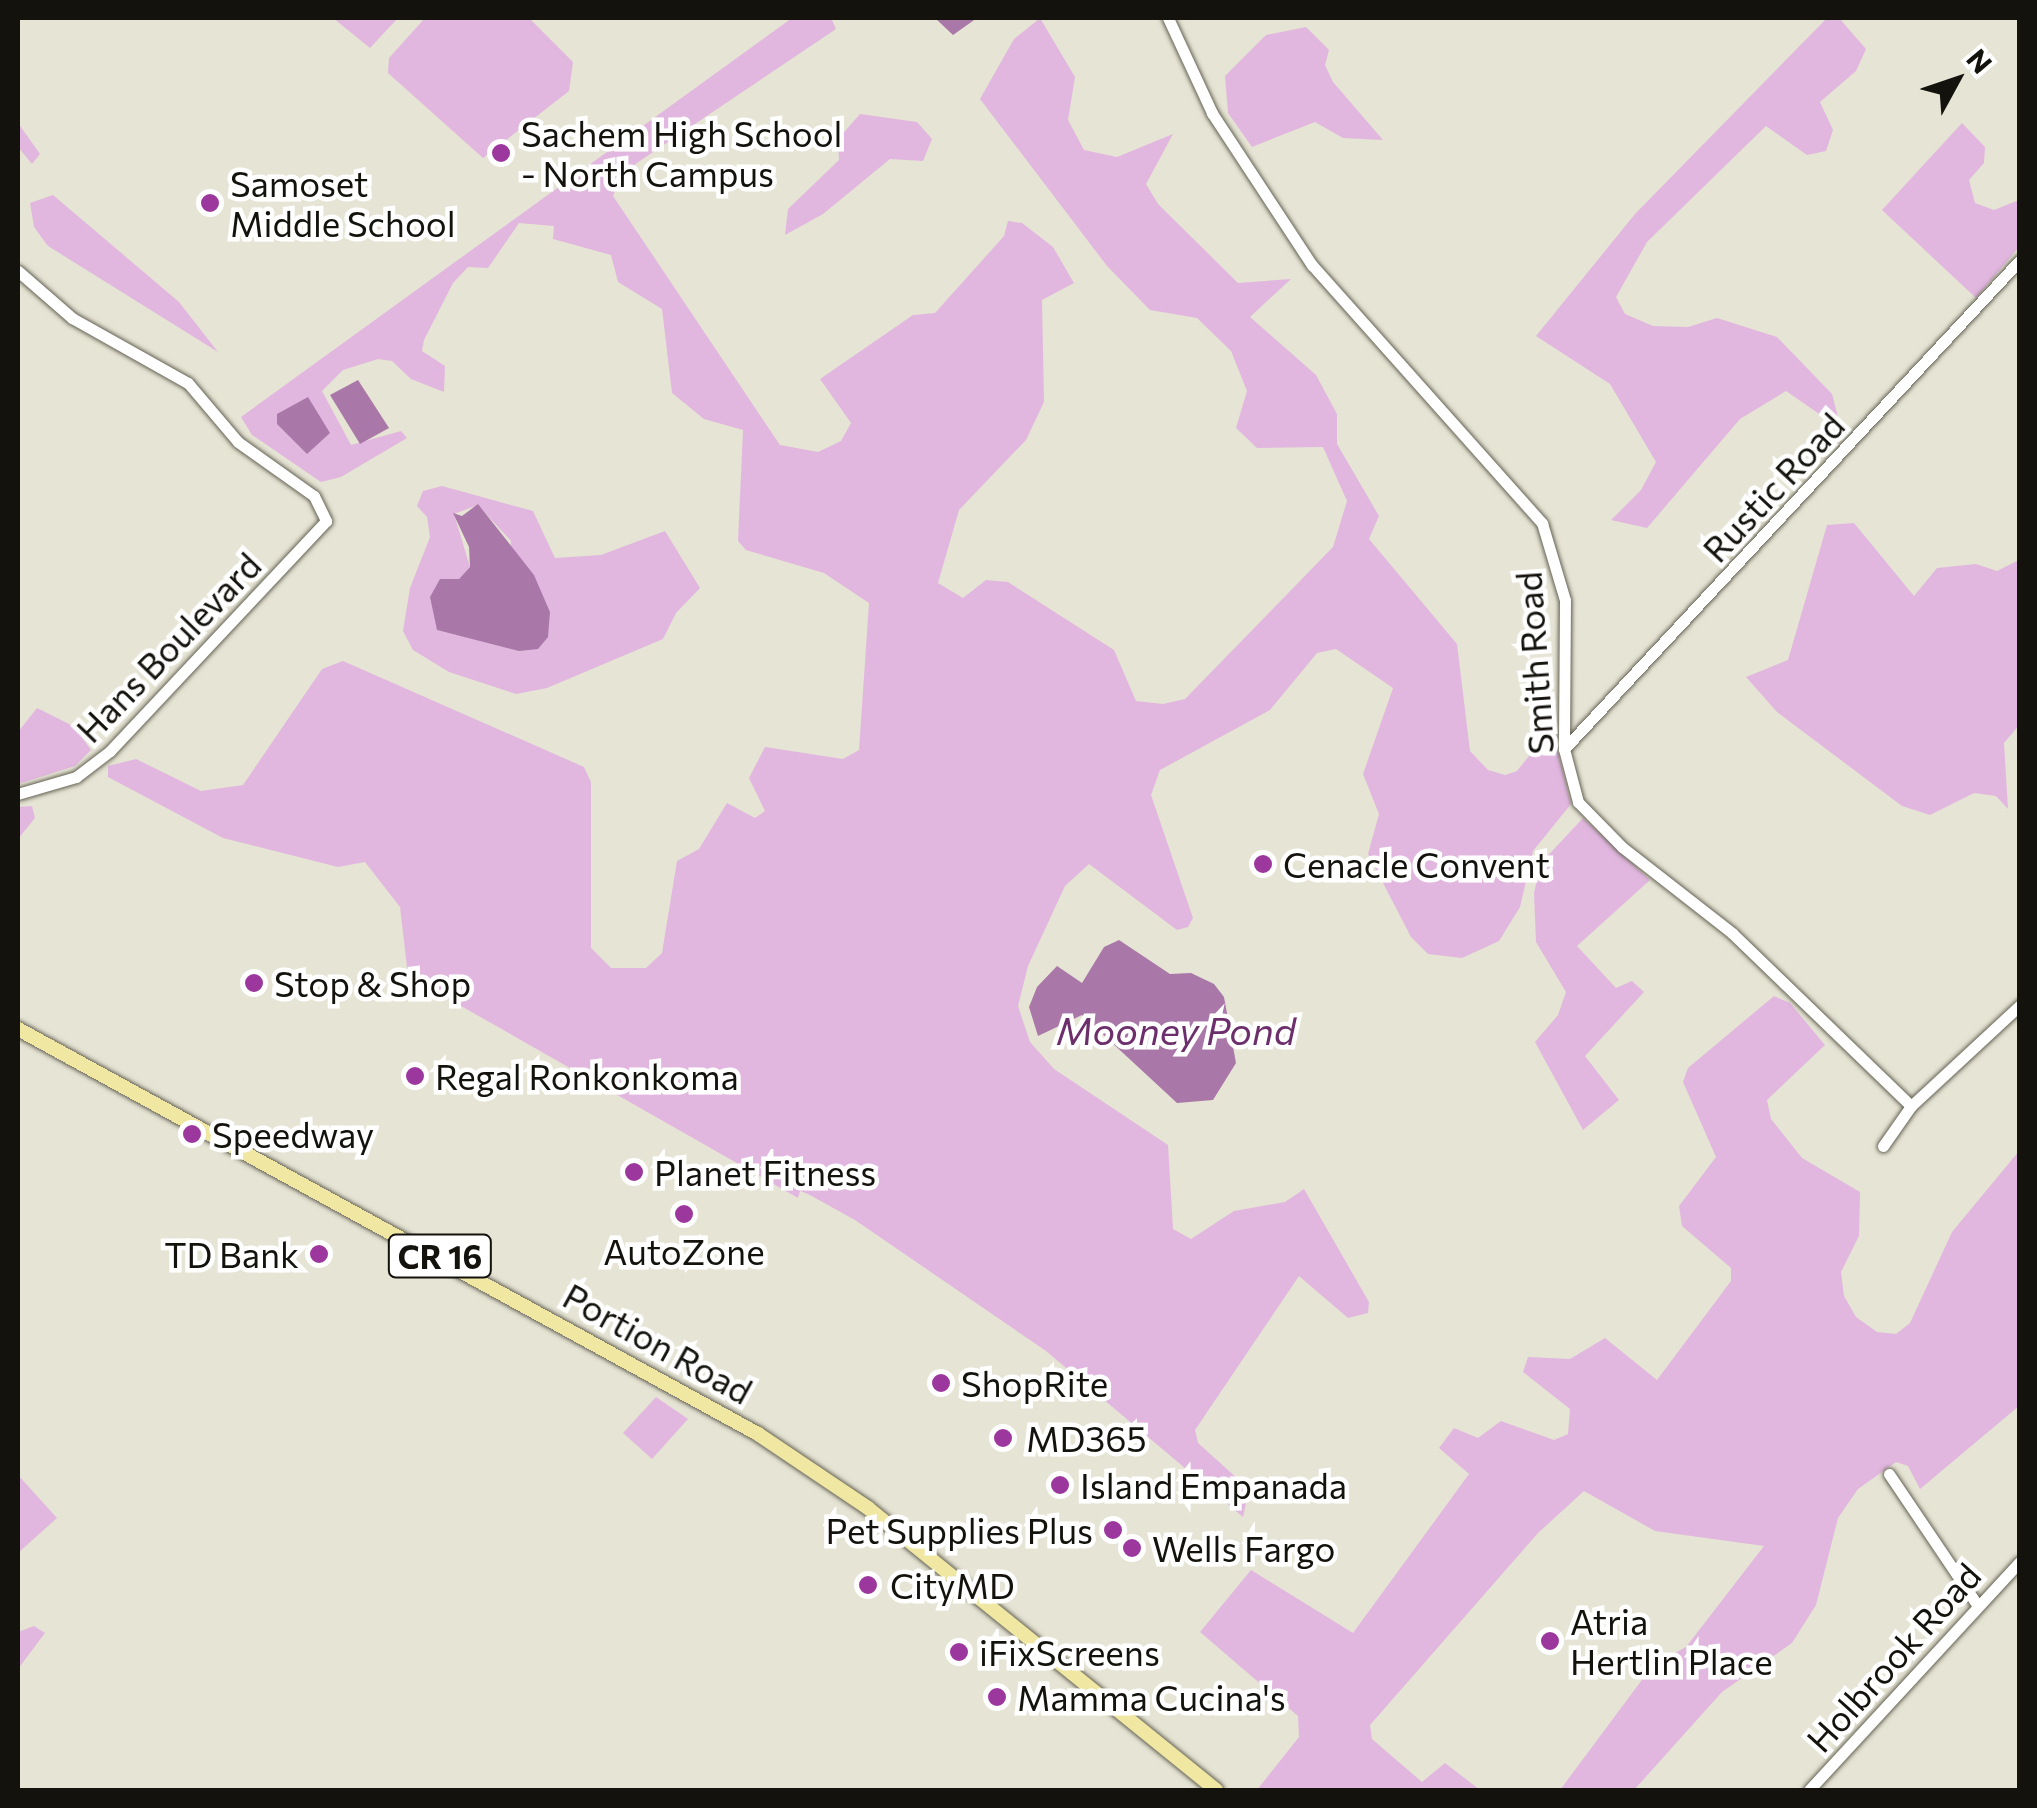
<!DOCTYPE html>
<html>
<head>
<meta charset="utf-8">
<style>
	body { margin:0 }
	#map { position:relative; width:2037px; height:1808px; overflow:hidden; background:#e6e4d4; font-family:Commissioner,sans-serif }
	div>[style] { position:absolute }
	.green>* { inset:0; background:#e1b7df }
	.water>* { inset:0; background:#a978a8 }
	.roads { filter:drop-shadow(0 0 2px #646254) drop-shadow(0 0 2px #646254) }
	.tertiary>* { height:11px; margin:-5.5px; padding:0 5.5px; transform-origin:5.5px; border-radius:5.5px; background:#fff }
	.primary>* { height:14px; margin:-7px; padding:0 7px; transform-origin:7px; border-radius:7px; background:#f0e7a3 }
	.dots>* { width:28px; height:28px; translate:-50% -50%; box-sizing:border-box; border:5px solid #fff; border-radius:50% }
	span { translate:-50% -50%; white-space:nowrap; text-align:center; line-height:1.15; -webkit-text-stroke:9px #fff; paint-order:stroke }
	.shield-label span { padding:2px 8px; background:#fff; border:2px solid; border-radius:8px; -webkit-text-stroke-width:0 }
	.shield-label { font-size:32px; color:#13120d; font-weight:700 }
	.poi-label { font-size:35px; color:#13120d }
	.left { translate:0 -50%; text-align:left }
	.right { translate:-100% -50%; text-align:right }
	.street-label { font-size:35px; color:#13120d }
	.water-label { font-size:38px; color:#6c2f6c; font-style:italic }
	.frame { position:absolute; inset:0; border:20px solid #13120d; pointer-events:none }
	.north { position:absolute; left:1907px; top:30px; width:100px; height:100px; -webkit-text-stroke:8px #fff; paint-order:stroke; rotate:50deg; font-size:28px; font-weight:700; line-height:40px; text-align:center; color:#13120d }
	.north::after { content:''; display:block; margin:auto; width:35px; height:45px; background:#13120d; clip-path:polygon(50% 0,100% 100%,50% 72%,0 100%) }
</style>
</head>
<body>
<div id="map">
	<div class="green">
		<i style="clip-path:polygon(333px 18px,398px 18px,370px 48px)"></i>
		<i style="clip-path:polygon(425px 18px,529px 18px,573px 62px,569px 91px,483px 158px,388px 73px,389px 58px)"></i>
		<i style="clip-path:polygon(792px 18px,831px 18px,836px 29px,622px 173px,613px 196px,780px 445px,818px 452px,841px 441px,851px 423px,820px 379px,913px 315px,935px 313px,1004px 236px,1008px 221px,1022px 223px,1053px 247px,1074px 283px,1042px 300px,1044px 402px,1026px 440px,959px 510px,938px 583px,963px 598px,986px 580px,1008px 582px,1114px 650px,1136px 701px,1163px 704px,1185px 699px,1333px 547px,1347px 501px,1323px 447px,1257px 448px,1236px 428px,1247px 391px,1231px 351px,1197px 318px,1150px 310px,1107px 266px,980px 99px,1014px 39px,1040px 18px,1075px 77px,1068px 120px,1084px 150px,1117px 157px,1173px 134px,1146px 184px,1158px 204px,1238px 283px,1291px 279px,1250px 317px,1316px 375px,1337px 414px,1337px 444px,1379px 516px,1369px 539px,1457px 644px,1470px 751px,1488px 770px,1505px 775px,1517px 771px,1540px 742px,1547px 739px,1557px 748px,1571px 804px,1533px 851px,1520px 907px,1499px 941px,1462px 958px,1428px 954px,1411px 937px,1368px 854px,1379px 814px,1363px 774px,1393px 688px,1336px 649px,1317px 653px,1270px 710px,1160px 770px,1151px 795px,1193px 918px,1188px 927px,1177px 930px,1089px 864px,1065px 886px,1028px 966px,1018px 1006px,1030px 1042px,1054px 1069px,1168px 1145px,1173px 1229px,1191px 1239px,1234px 1211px,1285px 1202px,1304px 1189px,1369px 1302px,1368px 1313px,1348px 1318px,1299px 1276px,1195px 1430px,1198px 1443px,1249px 1489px,1243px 1517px,1046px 1351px,855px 1220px,808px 1194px,800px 1191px,798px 1198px,419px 982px,407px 967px,400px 907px,365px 862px,338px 867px,223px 838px,108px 777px,108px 766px,136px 759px,201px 791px,243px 785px,322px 669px,343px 661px,584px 767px,591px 782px,591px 948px,611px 968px,646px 968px,662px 953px,677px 861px,699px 849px,727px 803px,755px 818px,765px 811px,749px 778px,765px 747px,843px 759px,859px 750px,869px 603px,824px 573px,746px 550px,738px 541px,743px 430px,704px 419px,672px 393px,662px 309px,618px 282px,611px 255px,553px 239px,554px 226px,519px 223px,488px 268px,468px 267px,453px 283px,424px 340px,422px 351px,445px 366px,444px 392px,411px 379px,392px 361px,378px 359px,343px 370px,322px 391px,351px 445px,401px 431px,407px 438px,341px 477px,321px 482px,252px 435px,241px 417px)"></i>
		<i style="clip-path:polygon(1827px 18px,1839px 18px,1866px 49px,1856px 71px,1820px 102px,1833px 130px,1826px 151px,1807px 155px,1766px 126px,1647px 242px,1616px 297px,1625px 314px,1653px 326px,1688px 327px,1717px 318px,1777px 337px,1832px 394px,1841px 429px,1786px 391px,1740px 419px,1647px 528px,1611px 520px,1641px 490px,1656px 462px,1610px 384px,1536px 336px,1635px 214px)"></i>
		<i style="clip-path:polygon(1306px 27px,1329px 50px,1325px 65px,1333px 82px,1383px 140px,1343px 138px,1315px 122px,1252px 147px,1228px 113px,1225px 76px,1266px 35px)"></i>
		<i style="clip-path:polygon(860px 114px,917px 122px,932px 139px,923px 161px,890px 159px,823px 214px,785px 235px,788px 209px,839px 160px,838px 139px)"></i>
		<i style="clip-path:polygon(18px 123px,40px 154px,32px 164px,18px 147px)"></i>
		<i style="clip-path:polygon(1962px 123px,1985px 147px,1984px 163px,1969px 180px,1975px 203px,1994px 210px,2019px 200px,2019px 247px,1976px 298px,1882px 210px)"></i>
		<i style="clip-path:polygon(53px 195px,179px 302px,218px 352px,48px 246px,34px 227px,30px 203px)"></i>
		<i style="clip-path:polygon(evenodd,442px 486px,533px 511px,555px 558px,601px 555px,665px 531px,700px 588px,676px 613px,663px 639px,547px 688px,516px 694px,449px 672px,413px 650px,403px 631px,410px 588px,430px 537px,427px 517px,417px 506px,423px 491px,442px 486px,478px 505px,511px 541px,502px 646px,437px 630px,440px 579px,459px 579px,470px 567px,454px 514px,478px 505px)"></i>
		<i style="clip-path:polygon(1854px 523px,1914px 596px,1937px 568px,1976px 564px,1997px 571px,2019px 560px,2020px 724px,2004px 743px,2008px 809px,1996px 796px,1974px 793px,1930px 815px,1902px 806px,1777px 712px,1746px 677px,1788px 660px,1827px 525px)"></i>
		<i style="clip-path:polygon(37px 708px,75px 727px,91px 750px,75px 766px,18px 784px,18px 732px)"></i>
		<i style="clip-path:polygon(32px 806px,35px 818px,18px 839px,18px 807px)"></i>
		<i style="clip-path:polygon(1583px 818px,1650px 880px,1577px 946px,1616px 988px,1632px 981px,1644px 992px,1585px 1056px,1619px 1100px,1583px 1130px,1535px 1042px,1558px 1015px,1566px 992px,1536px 942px,1534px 893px,1541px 863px)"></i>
		<i style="clip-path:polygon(1774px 996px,1790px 1003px,1825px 1045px,1767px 1100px,1771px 1119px,1802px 1158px,1860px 1192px,1859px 1236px,1841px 1272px,1844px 1296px,1856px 1317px,1877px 1332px,1896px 1334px,1910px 1323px,1952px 1232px,2019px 1151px,2019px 1406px,1920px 1489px,1908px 1466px,1896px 1462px,1858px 1489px,1838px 1518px,1816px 1605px,1792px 1643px,1722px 1692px,1634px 1790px,1560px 1790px,1653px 1665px,1686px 1647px,1764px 1546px,1655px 1531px,1584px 1491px,1538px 1533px,1370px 1725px,1372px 1739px,1422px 1782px,1445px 1763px,1480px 1790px,1257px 1790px,1299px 1737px,1298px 1716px,1200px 1632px,1251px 1570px,1353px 1633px,1469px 1474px,1439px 1448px,1454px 1428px,1478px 1438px,1501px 1421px,1554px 1440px,1568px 1434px,1570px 1409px,1523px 1372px,1528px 1357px,1570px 1359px,1605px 1338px,1657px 1380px,1731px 1281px,1731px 1268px,1682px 1226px,1679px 1206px,1716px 1157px,1683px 1082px,1688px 1068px)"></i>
		<i style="clip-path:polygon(656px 1397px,688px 1419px,652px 1459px,623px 1433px)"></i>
		<i style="clip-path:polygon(18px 1475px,57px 1518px,18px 1553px)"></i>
		<i style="clip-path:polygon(34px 1626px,45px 1633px,18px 1669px,18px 1632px)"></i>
	</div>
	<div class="water">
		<i style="clip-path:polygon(935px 18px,977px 18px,953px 35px)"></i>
		<i style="clip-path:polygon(358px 380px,389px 428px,360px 444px,330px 395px)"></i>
		<i style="clip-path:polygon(308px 397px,330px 433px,307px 454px,277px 424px,277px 414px)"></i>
		<i style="clip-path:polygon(478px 504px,534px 575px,550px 612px,548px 637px,538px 649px,519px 651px,437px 630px,430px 597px,440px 579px,459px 579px,470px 567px,469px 547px,453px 513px,462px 516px)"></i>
		<i style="clip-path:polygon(1119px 940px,1170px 974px,1191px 973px,1214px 984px,1224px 997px,1236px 1063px,1213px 1100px,1177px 1103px,1082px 1015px,1038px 1036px,1029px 1007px,1037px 987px,1057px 966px,1082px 983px,1104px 947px)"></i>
	</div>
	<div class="roads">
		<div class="tertiary">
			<i style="left:1168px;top:18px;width:105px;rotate:65.1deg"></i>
			<i style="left:1212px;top:113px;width:182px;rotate:56.7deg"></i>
			<i style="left:1312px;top:265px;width:346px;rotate:48.3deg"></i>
			<i style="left:1542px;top:523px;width:80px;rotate:73.4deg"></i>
			<i style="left:1565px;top:600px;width:149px;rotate:90.4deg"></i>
			<i style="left:1564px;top:749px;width:55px;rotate:75.2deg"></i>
			<i style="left:1578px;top:802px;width:63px;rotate:45.6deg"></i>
			<i style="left:1622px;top:847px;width:140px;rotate:38deg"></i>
			<i style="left:1732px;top:933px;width:249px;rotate:44deg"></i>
			<i style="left:18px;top:271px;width:72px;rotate:41deg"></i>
			<i style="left:72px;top:318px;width:133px;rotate:29.3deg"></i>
			<i style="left:188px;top:383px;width:77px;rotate:49.7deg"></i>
			<i style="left:238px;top:442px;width:93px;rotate:35.4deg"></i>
			<i style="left:314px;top:496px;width:28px;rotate:64deg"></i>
			<i style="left:326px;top:521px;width:316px;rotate:133.2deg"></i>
			<i style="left:110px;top:751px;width:43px;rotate:142.6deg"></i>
			<i style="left:76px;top:777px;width:60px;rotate:163.7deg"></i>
			<i style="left:1564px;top:749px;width:669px;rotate:-47deg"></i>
			<i style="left:1883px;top:1146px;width:49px;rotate:-55deg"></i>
			<i style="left:1911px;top:1106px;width:149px;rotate:-42.8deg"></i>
			<i style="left:1889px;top:1474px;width:156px;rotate:56deg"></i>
			<i style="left:1809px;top:1790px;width:311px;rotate:-47.3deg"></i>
		</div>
		<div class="primary">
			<i style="left:18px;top:1029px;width:844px;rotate:28.69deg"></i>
			<i style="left:758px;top:1434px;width:133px;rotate:33.9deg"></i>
			<i style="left:868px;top:1508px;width:448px;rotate:39deg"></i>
		</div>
	</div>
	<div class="dots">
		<i style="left:501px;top:153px;background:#9c389d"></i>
		<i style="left:210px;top:203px;background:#9c389d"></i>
		<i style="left:1263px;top:864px;background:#9c389d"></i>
		<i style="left:254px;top:983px;background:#9c389d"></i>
		<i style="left:415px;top:1076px;background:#9c389d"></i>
		<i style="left:192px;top:1134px;background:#9c389d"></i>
		<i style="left:634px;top:1172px;background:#9c389d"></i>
		<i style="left:684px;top:1214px;background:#9c389d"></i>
		<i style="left:319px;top:1254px;background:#9c389d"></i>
		<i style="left:941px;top:1383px;background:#9c389d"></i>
		<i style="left:1003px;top:1438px;background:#9c389d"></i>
		<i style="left:1060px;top:1485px;background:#9c389d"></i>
		<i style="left:1113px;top:1530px;background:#9c389d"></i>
		<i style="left:1132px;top:1548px;background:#9c389d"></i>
		<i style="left:868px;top:1585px;background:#9c389d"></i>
		<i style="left:1550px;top:1641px;background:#9c389d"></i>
		<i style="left:959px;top:1652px;background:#9c389d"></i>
		<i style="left:997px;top:1697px;background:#9c389d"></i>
	</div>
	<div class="shield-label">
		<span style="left:440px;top:1256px">CR 16</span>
	</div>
	<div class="poi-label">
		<span class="left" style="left:521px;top:153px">Sachem High School<br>- North Campus</span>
		<span class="left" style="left:230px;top:203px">Samoset<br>Middle School</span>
		<span class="left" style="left:1283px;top:864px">Cenacle Convent</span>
		<span class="left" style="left:274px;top:983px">Stop &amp; Shop</span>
		<span class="left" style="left:435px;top:1076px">Regal Ronkonkoma</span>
		<span class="left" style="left:212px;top:1134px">Speedway</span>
		<span class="left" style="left:654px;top:1172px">Planet Fitness</span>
		<span style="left:684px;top:1251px">AutoZone</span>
		<span class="right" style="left:299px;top:1254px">TD Bank</span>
		<span class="left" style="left:961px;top:1383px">ShopRite</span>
		<span class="left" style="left:1026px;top:1438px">MD365</span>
		<span class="left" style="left:1080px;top:1485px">Island Empanada</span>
		<span class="right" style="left:1093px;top:1530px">Pet Supplies Plus</span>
		<span class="left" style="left:1152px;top:1548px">Wells Fargo</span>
		<span class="left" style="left:890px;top:1585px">CityMD</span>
		<span class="left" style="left:1570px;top:1641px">Atria<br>Hertlin Place</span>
		<span class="left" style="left:979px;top:1652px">iFixScreens</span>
		<span class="left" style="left:1017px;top:1697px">Mamma Cucina's</span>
	</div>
	<div class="street-label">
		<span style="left:1773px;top:487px;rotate:-47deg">Rustic Road</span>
		<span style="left:168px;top:647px;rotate:-46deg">Hans Boulevard</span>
		<span style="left:1534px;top:663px;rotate:-94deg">Smith Road</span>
		<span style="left:658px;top:1343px;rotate:29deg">Portion Road</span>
		<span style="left:1893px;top:1657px;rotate:-48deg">Holbrook Road</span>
	</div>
	<div class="water-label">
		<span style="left:1176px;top:1030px">Mooney Pond</span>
	</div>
	<div class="frame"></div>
	<div class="north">N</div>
</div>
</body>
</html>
